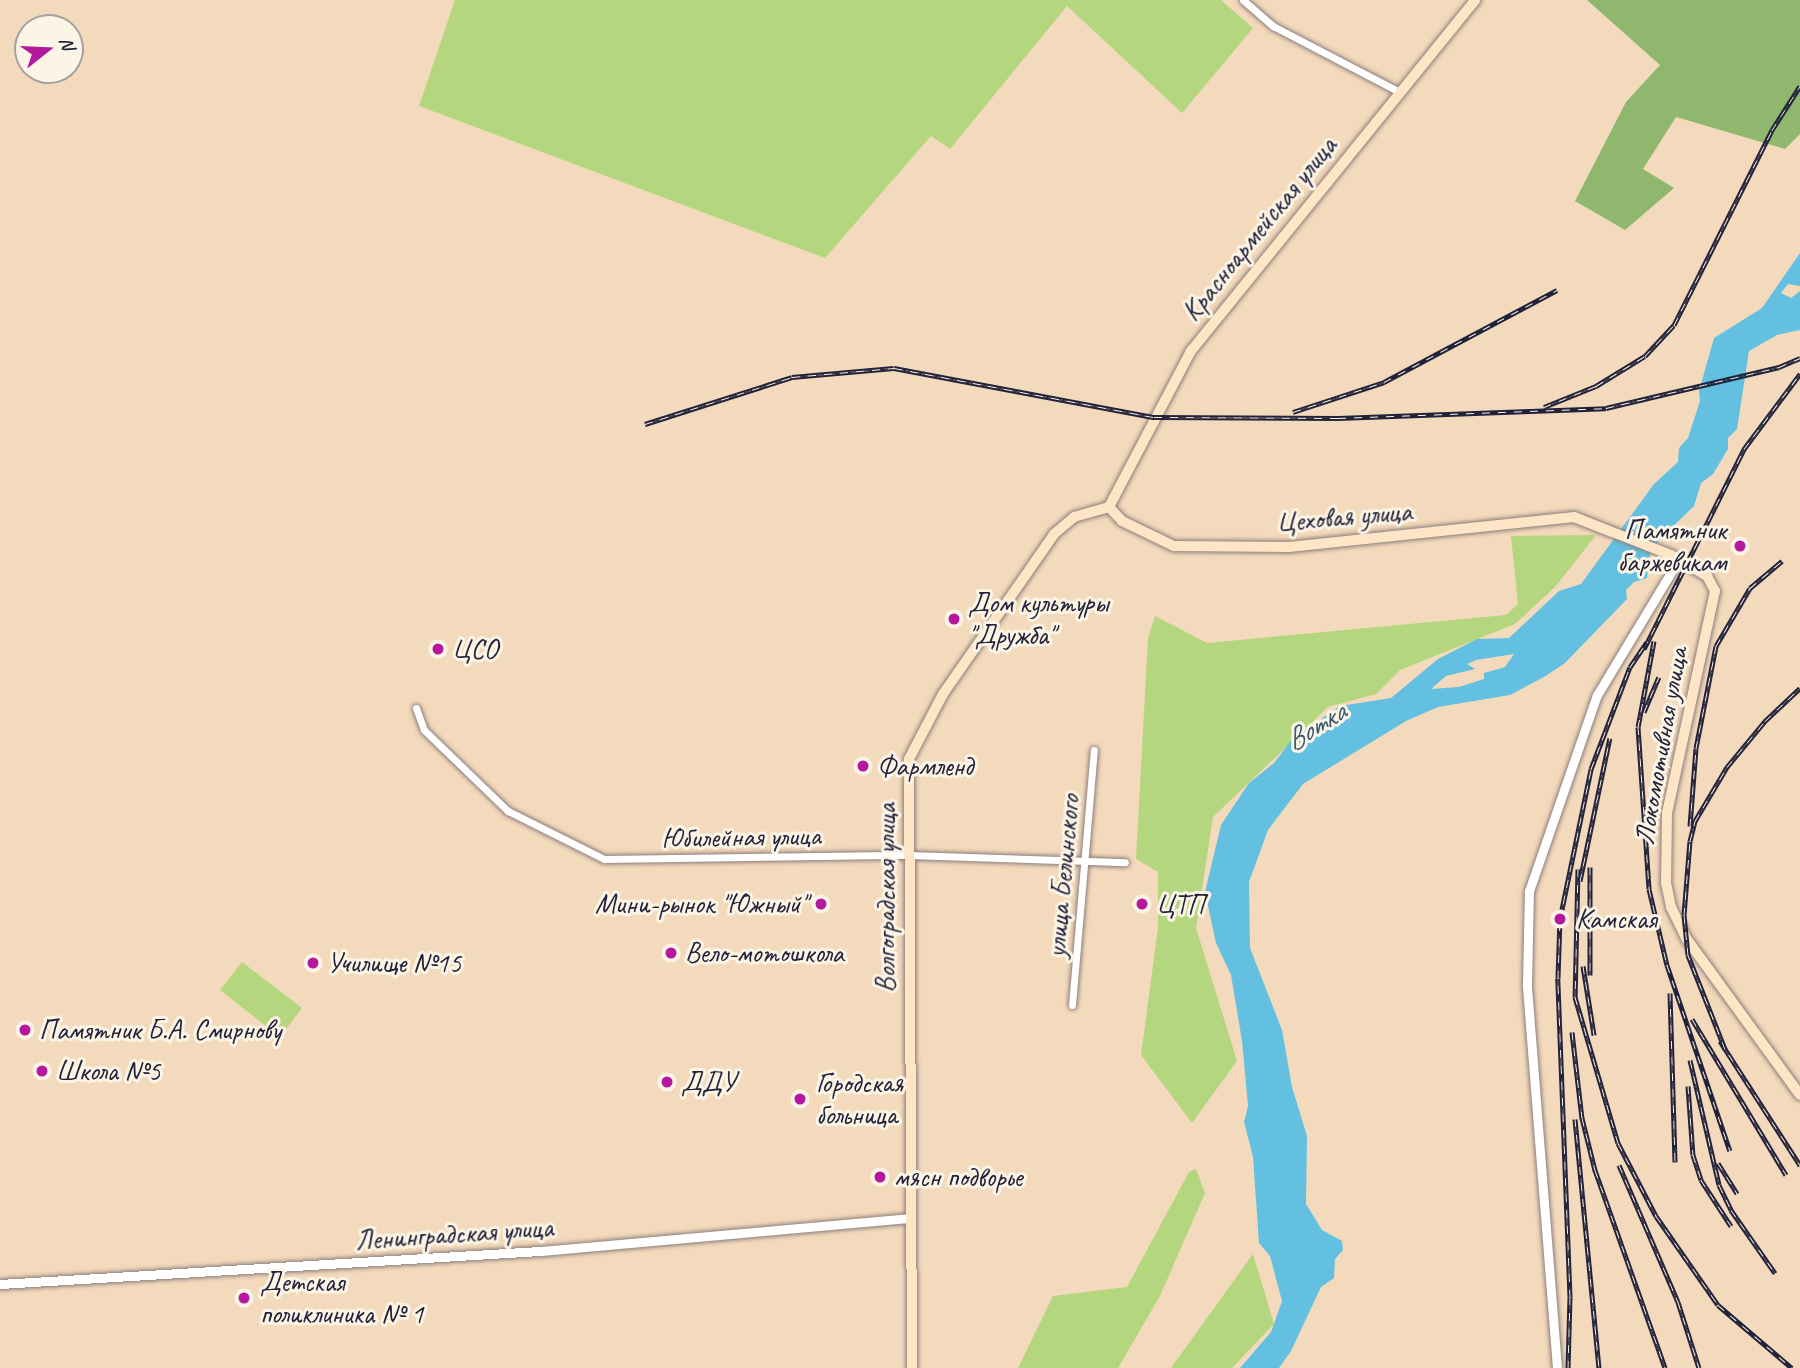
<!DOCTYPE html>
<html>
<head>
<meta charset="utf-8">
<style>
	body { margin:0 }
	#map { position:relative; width:1800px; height:1368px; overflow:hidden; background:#f4dabc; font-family:Caveat,sans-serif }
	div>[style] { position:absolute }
	.green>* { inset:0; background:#b4d67e }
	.forest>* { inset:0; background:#8fb76d }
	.water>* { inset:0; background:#63c0e1 }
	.roads { filter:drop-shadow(0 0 2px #8b7e7c) drop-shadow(0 0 2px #8b7e7c) }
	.minor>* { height:7px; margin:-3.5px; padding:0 3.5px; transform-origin:3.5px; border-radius:3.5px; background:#fff }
	.tertiary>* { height:9px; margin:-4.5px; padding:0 4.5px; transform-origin:4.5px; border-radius:4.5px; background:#fff }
	.secondary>* { height:10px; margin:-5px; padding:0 5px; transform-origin:5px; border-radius:5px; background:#fde5c5 }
	.rail>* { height:5px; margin-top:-2.5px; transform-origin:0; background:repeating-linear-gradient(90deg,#fcf5e5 0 8px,#22223b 0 16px); box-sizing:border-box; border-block:2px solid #22223b }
	.dots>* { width:19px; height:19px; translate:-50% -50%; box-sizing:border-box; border:4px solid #fcf5e5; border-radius:50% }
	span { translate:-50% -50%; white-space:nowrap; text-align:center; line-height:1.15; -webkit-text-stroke:6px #fcf5e5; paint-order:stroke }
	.street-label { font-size:28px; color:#22223b }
	.poi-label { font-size:28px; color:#22223b }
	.right { translate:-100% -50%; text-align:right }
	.left { translate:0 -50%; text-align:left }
	.water-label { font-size:30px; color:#395975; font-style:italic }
	.north { position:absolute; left:14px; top:14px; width:70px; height:70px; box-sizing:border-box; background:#fcf5e5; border:2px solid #a5a1a1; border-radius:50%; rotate:72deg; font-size:19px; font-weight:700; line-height:28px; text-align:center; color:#22223b }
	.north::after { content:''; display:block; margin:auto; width:24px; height:32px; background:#b5179e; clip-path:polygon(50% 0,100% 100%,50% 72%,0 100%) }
</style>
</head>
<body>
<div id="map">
	<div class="green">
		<i style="clip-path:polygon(455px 0,1221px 0,1253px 28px,1182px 113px,1067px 6px,950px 149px,931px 136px,825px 258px,419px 106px)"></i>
		<i style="clip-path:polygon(1596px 535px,1556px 586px,1515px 624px,1400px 670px,1376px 694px,1328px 707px,1213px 817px,1196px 928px,1237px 1061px,1192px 1123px,1141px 1055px,1158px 928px,1158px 872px,1136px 859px,1148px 638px,1155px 616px,1207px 643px,1506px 615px,1518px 604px,1511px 536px)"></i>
		<i style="clip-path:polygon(242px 962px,302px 1008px,280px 1037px,220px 990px)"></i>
		<i style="clip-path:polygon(1196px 1169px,1205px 1193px,1160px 1296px,1118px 1368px,1018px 1368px,1053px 1296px,1127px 1287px,1189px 1172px)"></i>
		<i style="clip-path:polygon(1253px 1254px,1274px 1324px,1232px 1368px,1171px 1368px)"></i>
	</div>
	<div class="forest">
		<i style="clip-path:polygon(1587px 0,1800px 0,1800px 134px,1785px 149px,1676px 117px,1643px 169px,1674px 188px,1625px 230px,1575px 201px,1626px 102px,1660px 65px)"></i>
	</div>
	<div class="water">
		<i style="clip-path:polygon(evenodd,1800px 253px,1800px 286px,1788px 284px,1781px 293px,1791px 298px,1800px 291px,1800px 330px,1777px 335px,1749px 351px,1737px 429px,1728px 438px,1728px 449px,1713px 474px,1701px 483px,1694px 506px,1659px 540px,1650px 555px,1647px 578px,1634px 582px,1626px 590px,1627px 599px,1565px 663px,1544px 677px,1510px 695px,1438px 707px,1406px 721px,1303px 784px,1268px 830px,1249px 882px,1250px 948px,1282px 1030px,1292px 1087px,1307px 1136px,1306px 1204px,1322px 1230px,1342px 1241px,1343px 1250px,1335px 1259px,1334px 1278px,1321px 1287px,1291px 1351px,1279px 1368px,1240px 1368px,1271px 1332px,1282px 1301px,1270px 1256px,1259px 1243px,1253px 1157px,1244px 1122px,1248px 1106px,1242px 1041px,1231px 975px,1216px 943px,1205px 892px,1221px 825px,1249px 783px,1274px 763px,1293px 738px,1318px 721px,1340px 706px,1391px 698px,1438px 659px,1477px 639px,1509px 638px,1559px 591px,1581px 584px,1654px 484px,1678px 462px,1679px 448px,1688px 438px,1700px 401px,1699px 391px,1714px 338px,1762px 308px,1800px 253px,1514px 654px,1505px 667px,1484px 673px,1484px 679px,1459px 687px,1431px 689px,1446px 676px,1475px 669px,1467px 664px,1476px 660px,1514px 654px)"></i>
	</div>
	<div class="roads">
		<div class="minor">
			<i style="left:1243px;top:0;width:40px;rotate:41deg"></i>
			<i style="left:1273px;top:26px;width:143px;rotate:27.5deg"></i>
			<i style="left:416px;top:708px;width:23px;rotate:70deg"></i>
			<i style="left:424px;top:730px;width:117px;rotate:44deg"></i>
			<i style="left:508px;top:811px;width:107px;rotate:26.6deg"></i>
			<i style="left:604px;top:859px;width:305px;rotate:-0.8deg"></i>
			<i style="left:909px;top:855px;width:216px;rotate:1.9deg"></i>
			<i style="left:1072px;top:1005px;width:256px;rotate:-85.1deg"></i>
		</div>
		<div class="tertiary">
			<i style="left:0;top:1284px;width:541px;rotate:-3.5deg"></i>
			<i style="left:540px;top:1251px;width:371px;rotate:-5.1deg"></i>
			<i style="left:1557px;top:1368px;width:385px;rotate:-94.5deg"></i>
			<i style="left:1527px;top:984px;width:93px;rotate:-88.8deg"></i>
			<i style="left:1529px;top:891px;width:207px;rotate:-70.9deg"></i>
			<i style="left:1597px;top:695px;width:159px;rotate:-58.9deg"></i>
		</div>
		<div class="secondary">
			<i style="left:1109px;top:507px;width:19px;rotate:47deg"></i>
			<i style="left:1122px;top:521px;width:58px;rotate:25.7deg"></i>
			<i style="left:1174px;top:546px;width:115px;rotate:0.5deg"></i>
			<i style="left:1289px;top:547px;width:287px;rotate:-6deg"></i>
			<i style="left:1574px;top:517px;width:104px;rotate:21.4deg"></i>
			<i style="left:1671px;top:555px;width:42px;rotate:30.3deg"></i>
			<i style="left:1707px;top:576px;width:17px;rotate:62deg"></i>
			<i style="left:1715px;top:591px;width:227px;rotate:102.2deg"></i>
			<i style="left:1667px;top:813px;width:70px;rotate:90.8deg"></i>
			<i style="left:1666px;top:883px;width:25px;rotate:78deg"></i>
			<i style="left:1671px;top:907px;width:34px;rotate:64deg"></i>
			<i style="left:1686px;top:938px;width:194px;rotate:54deg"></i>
			<i style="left:1109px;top:507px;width:176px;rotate:-62.3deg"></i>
			<i style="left:1191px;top:351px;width:452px;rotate:-51deg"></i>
			<i style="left:912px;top:1368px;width:609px;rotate:-90.28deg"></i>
			<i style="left:909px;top:759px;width:73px;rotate:-62.4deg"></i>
			<i style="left:943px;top:694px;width:195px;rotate:-55.2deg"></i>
			<i style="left:1054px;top:534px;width:26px;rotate:-40deg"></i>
			<i style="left:1074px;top:517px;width:36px;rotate:-16deg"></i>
		</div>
	</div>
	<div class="rail">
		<i style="left:1544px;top:407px;width:56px;rotate:-22deg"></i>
		<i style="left:1596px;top:386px;width:57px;rotate:-31.5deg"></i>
		<i style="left:1645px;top:356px;width:42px;rotate:-46.9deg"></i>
		<i style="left:1674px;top:325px;width:218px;rotate:-63.3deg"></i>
		<i style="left:1772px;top:130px;width:52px;rotate:-57.5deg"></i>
		<i style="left:1293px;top:412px;width:96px;rotate:-18.2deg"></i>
		<i style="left:1384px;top:382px;width:196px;rotate:-28deg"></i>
		<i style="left:645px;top:424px;width:154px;rotate:-17.7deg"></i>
		<i style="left:792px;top:377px;width:102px;rotate:-5deg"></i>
		<i style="left:894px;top:368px;width:265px;rotate:10.7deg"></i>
		<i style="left:1154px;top:417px;width:184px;rotate:0.3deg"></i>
		<i style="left:1338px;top:418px;width:268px;rotate:-2.1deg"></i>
		<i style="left:1606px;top:408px;width:178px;rotate:-13.3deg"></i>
		<i style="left:1779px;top:367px;width:23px;rotate:-23deg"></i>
		<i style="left:1654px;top:641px;width:87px;rotate:100.5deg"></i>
		<i style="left:1638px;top:727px;width:162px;rotate:86.1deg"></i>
		<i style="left:1649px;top:889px;width:78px;rotate:76.7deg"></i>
		<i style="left:1667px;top:965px;width:196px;rotate:71.3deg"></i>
		<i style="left:1644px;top:649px;width:224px;rotate:-63.4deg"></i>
		<i style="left:1744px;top:449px;width:94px;rotate:-53.3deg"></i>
		<i style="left:1644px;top:712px;width:38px;rotate:-67deg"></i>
		<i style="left:1690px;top:826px;width:78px;rotate:-85.6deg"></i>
		<i style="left:1696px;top:748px;width:104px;rotate:-78.9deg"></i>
		<i style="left:1716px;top:646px;width:67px;rotate:-59.6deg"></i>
		<i style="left:1750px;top:588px;width:42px;rotate:-40.2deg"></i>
		<i style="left:1590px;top:867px;width:108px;rotate:90deg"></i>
		<i style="left:1578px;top:869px;width:128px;rotate:91.3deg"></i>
		<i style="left:1575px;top:997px;width:152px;rotate:73.6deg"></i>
		<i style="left:1618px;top:1143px;width:82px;rotate:62.5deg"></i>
		<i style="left:1656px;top:1216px;width:108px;rotate:55.1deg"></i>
		<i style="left:1718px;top:1305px;width:97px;rotate:40.4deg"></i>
		<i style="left:1580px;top:881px;width:146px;rotate:-78.2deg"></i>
		<i style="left:1583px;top:966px;width:70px;rotate:80.9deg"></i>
		<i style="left:1670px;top:993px;width:169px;rotate:88.3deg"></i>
		<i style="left:1692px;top:1019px;width:182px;rotate:58.9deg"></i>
		<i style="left:1572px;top:1032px;width:87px;rotate:83.4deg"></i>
		<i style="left:1582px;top:1118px;width:54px;rotate:76deg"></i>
		<i style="left:1595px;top:1170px;width:210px;rotate:70.5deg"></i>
		<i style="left:1720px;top:1041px;width:148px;rotate:57.2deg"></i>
		<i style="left:1725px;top:1049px;width:101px;rotate:-111.5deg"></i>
		<i style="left:1688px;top:955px;width:40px;rotate:-95.7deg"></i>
		<i style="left:1684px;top:915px;width:74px;rotate:-85.4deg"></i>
		<i style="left:1690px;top:841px;width:21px;rotate:-76deg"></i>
		<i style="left:1695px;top:821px;width:63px;rotate:-59.3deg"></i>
		<i style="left:1727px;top:767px;width:60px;rotate:-50.4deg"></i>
		<i style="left:1765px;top:721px;width:48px;rotate:-43.3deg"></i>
		<i style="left:1690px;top:1060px;width:128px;rotate:76.9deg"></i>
		<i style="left:1719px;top:1185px;width:28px;rotate:64deg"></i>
		<i style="left:1731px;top:1210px;width:77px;rotate:55.1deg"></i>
		<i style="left:1688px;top:1086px;width:69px;rotate:85.9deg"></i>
		<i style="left:1693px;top:1155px;width:26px;rotate:72deg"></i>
		<i style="left:1701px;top:1180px;width:55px;rotate:56.9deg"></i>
		<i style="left:1575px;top:1119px;width:250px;rotate:84.5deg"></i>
		<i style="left:1718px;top:1163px;width:36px;rotate:58deg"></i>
		<i style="left:1619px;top:1165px;width:149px;rotate:66.7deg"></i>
		<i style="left:1678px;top:1302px;width:69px;rotate:72.3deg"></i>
		<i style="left:1568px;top:1368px;width:71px;rotate:-88.4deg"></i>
		<i style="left:1570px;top:1297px;width:319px;rotate:-92.2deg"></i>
		<i style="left:1558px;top:978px;width:59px;rotate:-88.1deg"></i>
		<i style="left:1560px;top:919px;width:153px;rotate:-78.3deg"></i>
		<i style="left:1591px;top:769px;width:109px;rotate:-69.1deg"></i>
		<i style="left:1630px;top:667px;width:30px;rotate:-56deg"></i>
	</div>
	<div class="dots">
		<i style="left:1740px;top:546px;background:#b5179e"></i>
		<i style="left:954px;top:619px;background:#b5179e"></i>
		<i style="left:438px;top:649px;background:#b5179e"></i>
		<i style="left:863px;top:766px;background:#b5179e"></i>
		<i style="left:821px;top:904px;background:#b5179e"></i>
		<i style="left:1142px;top:904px;background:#b5179e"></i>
		<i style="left:1560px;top:919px;background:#b5179e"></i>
		<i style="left:671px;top:953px;background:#b5179e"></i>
		<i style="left:313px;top:963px;background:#b5179e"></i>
		<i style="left:25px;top:1030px;background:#b5179e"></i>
		<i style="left:42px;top:1071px;background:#b5179e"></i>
		<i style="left:667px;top:1082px;background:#b5179e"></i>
		<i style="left:800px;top:1099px;background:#b5179e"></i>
		<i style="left:880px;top:1177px;background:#b5179e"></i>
		<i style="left:244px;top:1298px;background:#b5179e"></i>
	</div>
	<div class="street-label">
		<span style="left:1259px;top:229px;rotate:-51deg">Красноармейская улица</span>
		<span style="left:1344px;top:517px;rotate:-5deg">Цеховая улица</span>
		<span style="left:1661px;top:746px;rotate:-80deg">Локомотивная улица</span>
		<span style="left:741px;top:837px;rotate:-1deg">Юбилейная улица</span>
		<span style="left:1063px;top:876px;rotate:-85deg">улица Белинского</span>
		<span style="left:886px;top:898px;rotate:-90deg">Волгоградская улица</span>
		<span style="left:454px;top:1234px;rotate:-4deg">Ленинградская улица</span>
	</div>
	<div class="poi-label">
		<span class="right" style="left:1726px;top:546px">Памятник<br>баржевикам</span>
		<span class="left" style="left:968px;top:619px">Дом культуры<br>"Дружба"</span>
		<span class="left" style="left:452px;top:649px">ЦСО</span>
		<span class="left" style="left:877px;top:766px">Фармленд</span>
		<span class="right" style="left:807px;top:904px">Мини-рынок "Южный"</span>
		<span class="left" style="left:1156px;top:904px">ЦТП</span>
		<span class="left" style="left:1576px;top:919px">Камская</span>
		<span class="left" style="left:685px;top:953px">Вело-мотошкола</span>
		<span class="left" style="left:327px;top:963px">Училище №15</span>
		<span class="left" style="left:39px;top:1030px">Памятник Б.А. Смирнову</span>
		<span class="left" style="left:56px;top:1071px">Школа №5</span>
		<span class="left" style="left:681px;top:1082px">ДДУ</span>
		<span class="left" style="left:816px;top:1099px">Городская<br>больница</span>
		<span class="left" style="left:894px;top:1177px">мясн подворье</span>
		<span class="left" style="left:260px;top:1298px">Детская<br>поликлиника № 1</span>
	</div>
	<div class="water-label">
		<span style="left:1315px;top:726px;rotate:-32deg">Вотка</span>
	</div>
	<div class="north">N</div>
</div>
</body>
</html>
